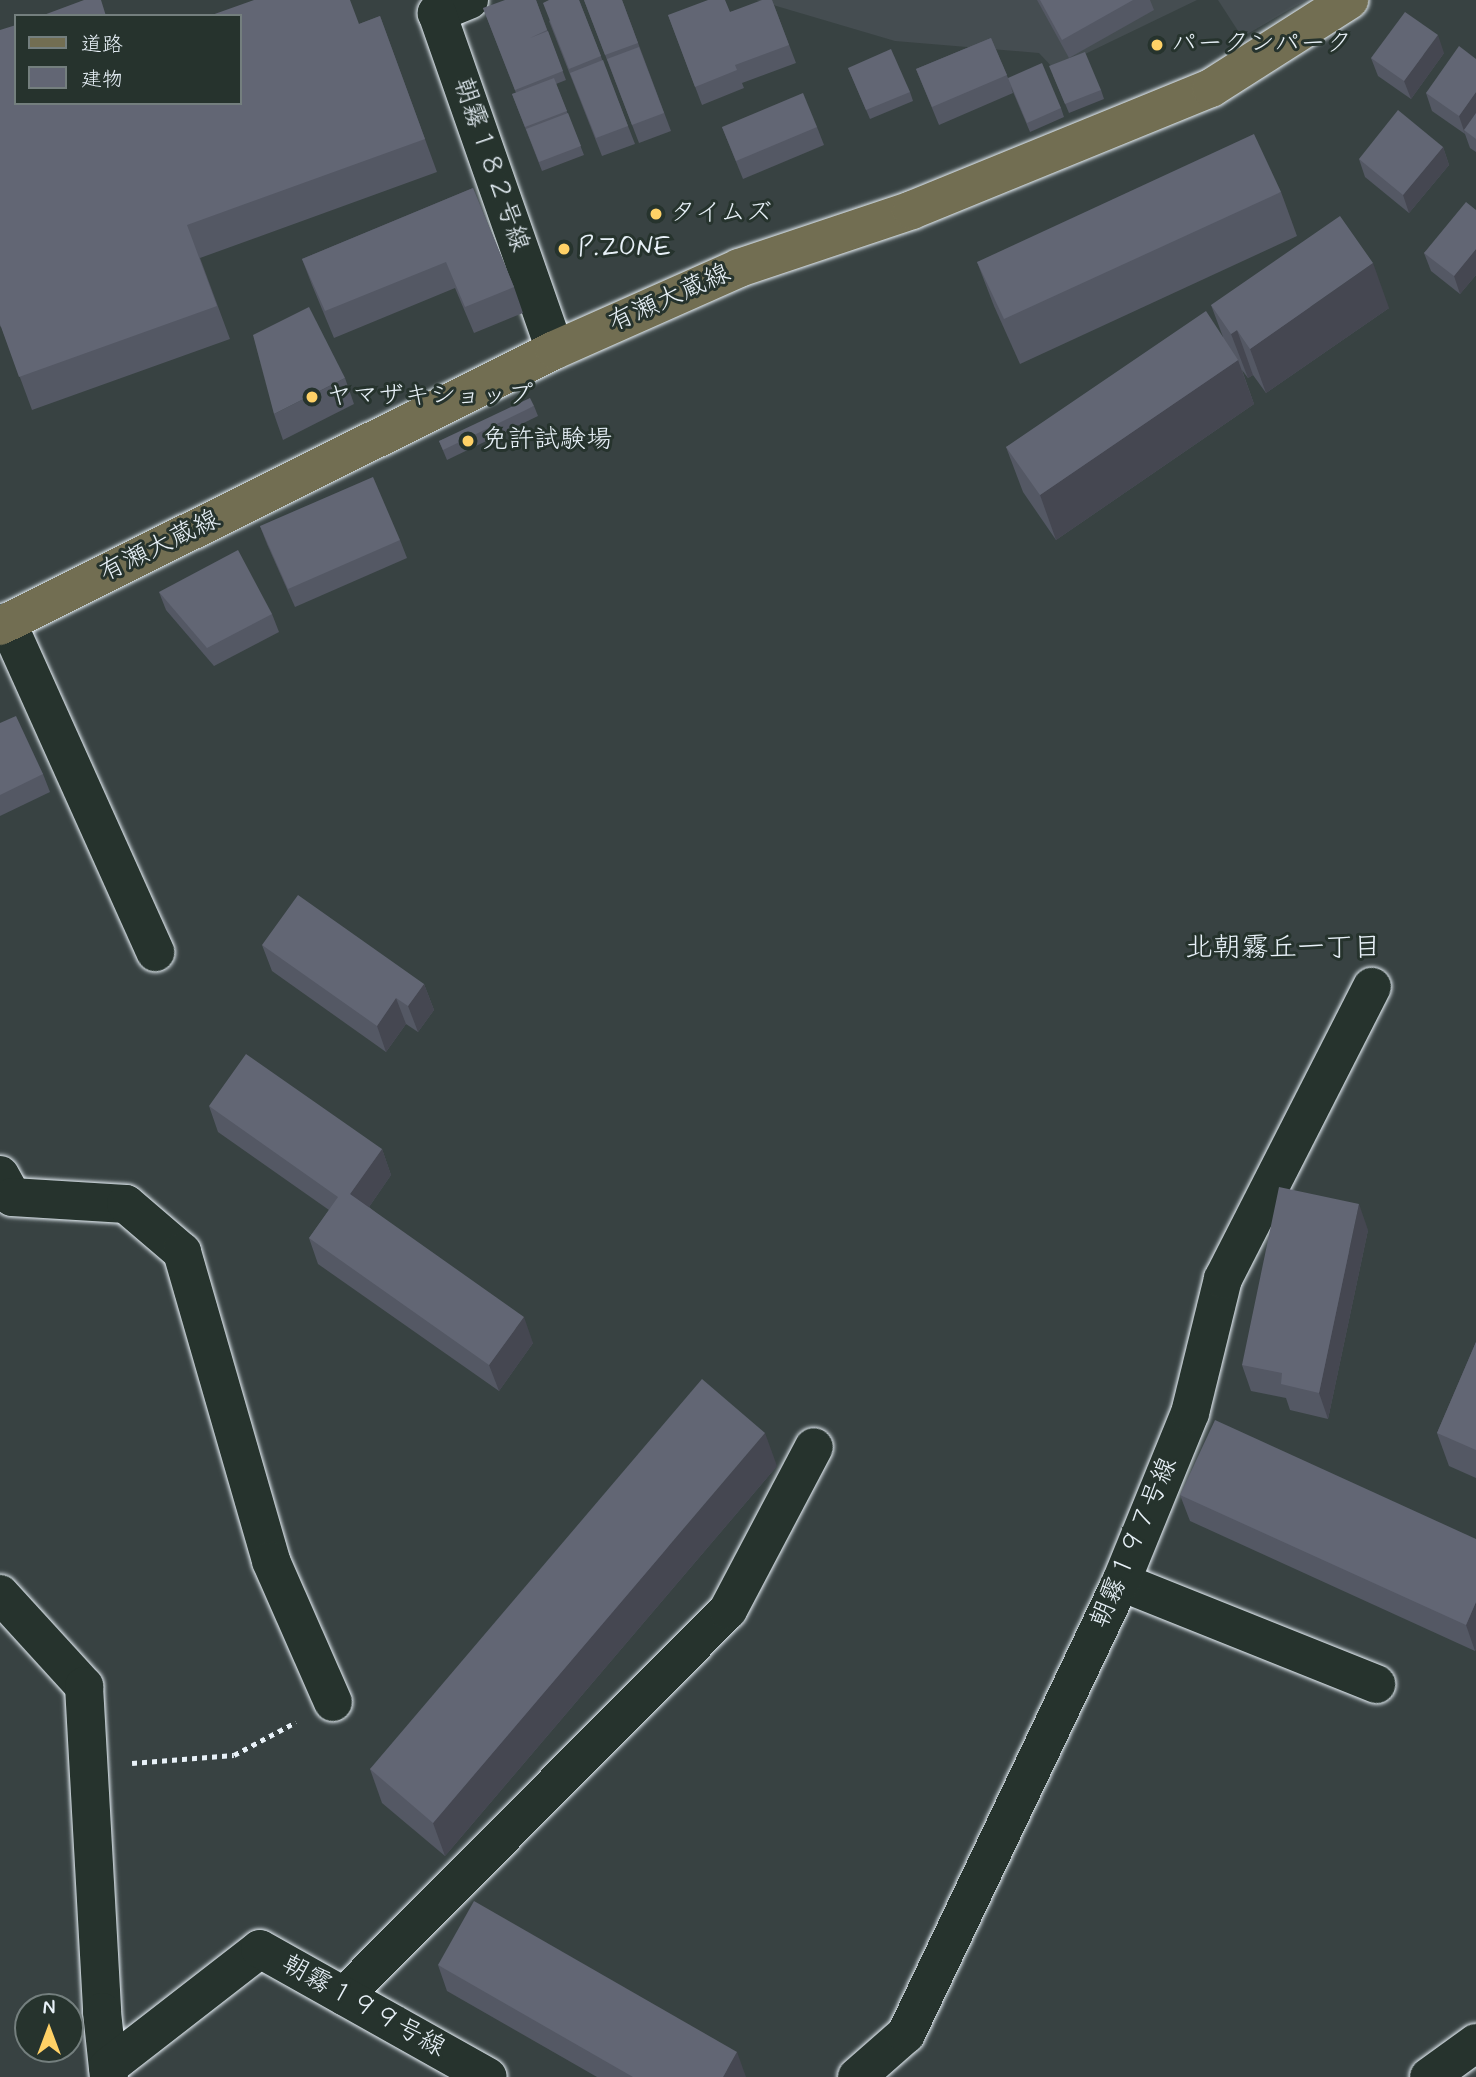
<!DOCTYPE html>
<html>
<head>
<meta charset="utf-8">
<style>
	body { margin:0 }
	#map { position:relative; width:1476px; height:2077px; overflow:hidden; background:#384242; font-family:Mynerve,"Klee One",sans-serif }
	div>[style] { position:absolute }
	.built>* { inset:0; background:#454d51 }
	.path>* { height:4.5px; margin-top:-2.25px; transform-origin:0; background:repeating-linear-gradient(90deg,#e8f1f8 0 5px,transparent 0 10px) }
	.roads { filter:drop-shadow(0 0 2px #e8f1f8) drop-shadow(0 0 2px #e8f1f8) }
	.minor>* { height:38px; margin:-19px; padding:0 19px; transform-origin:19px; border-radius:19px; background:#26332d }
	.major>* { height:38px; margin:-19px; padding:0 19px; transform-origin:19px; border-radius:19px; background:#726e52 }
	.wall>* { inset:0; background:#545864 }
	.shaded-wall>* { inset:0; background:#454751 }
	.building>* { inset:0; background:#626674 }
	.dots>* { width:19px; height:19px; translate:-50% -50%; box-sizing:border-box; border:4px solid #26332d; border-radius:50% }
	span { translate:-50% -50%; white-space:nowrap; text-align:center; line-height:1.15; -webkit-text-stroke:6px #26332d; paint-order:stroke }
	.poi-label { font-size:26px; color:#e8f1f8 }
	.left { translate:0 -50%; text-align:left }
	.street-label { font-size:26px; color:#e8f1f8 }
	.neighbourhood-label { font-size:28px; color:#e8f1f8 }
	.legend { position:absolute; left:14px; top:14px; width:228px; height:91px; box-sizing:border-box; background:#26332d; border:2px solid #747f7e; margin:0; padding:9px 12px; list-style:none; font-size:21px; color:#e8f1f8 }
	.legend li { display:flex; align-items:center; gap:14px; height:35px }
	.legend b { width:35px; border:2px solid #747f7e }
	.north { position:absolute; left:14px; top:1993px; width:70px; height:70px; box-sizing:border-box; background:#26332d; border:2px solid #747f7e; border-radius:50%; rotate:0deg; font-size:19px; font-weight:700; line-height:28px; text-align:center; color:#e8f1f8 }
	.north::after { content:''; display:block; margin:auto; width:24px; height:32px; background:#ffd166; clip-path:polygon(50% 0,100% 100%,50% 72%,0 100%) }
</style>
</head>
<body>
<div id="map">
	<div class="built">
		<i style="clip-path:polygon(756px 0,1197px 0,1054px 69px,1039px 53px,895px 41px)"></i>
		<i style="clip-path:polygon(1218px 0,1306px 0,1242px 37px)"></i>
	</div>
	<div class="path">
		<i style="left:132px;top:1763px;width:102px;rotate:-4.5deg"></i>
		<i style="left:234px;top:1755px;width:70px;rotate:-28deg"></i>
	</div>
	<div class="roads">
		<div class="minor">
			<i style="left:469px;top:0;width:35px;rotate:158deg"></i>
			<i style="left:437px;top:13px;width:357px;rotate:70.7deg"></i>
			<i style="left:7px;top:622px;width:362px;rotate:65.8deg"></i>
			<i style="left:0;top:1175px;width:25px;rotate:61deg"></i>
			<i style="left:12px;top:1197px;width:114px;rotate:3.5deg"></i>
			<i style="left:126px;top:1204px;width:74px;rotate:40.6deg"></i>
			<i style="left:182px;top:1252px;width:322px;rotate:73.9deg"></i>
			<i style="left:271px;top:1561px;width:154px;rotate:66.3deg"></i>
			<i style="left:1121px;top:1582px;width:275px;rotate:21.8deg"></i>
			<i style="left:0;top:1594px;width:125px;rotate:47.6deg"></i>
			<i style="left:84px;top:1686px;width:326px;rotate:86.8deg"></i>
			<i style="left:102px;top:2012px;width:65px;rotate:83.9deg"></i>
			<i style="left:344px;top:1996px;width:544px;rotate:-45.15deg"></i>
			<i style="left:728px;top:1610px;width:184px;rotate:-62.2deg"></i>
			<i style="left:108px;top:2067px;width:192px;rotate:-37.8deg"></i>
			<i style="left:260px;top:1949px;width:261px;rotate:29.3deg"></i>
			<i style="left:857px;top:2077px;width:65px;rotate:-41.3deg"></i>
			<i style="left:906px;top:2034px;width:501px;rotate:-64.56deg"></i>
			<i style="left:1121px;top:1582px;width:183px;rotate:-67.8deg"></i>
			<i style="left:1190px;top:1413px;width:138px;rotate:-76.2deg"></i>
			<i style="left:1223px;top:1279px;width:328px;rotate:-63deg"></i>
			<i style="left:1429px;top:2077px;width:58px;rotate:-35.9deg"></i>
		</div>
		<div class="major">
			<i style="left:0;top:626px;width:620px;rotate:-26.44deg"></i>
			<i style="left:555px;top:350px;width:201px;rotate:-24deg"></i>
			<i style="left:739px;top:268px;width:182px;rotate:-18.5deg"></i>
			<i style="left:912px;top:210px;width:323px;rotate:-22.2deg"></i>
			<i style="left:1211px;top:88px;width:164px;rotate:-32.5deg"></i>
		</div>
	</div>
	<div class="wall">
		<i style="clip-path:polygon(536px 0,566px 80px,556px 84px,584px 155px,542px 171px,512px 94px,516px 93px,483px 8px)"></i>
		<i style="clip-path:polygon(579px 0,635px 144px,602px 156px,549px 21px)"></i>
		<i style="clip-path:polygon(584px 0,622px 0,671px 131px,639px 143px)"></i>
		<i style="clip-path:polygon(772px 0,796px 63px,742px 83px,744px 88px,702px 105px,668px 15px,730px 12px)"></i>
		<i style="clip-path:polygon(1037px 0,1150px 0,1154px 10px,1069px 58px)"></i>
		<i style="clip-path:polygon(380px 16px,437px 172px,200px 258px,230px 339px,32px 410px,1px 326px,0 327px,0 30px,16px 103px,359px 24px)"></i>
		<i style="clip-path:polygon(991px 38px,1008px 78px,1061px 108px,1064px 117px,1030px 132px,1011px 87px,1013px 93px,939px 125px,916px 69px)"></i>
		<i style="clip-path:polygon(1444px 53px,1411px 99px,1378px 76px,1371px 58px)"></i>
		<i style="clip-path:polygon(1476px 59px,1476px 152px,1470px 148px,1465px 134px,1432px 111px,1426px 93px)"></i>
		<i style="clip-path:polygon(848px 68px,910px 92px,913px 101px,870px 119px)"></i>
		<i style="clip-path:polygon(1053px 75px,1101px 90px,1104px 99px,1069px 113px)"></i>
		<i style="clip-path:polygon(722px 127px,817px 127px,824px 145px,743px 179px)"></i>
		<i style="clip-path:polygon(1443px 147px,1449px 165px,1409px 213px,1365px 177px,1359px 159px)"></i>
		<i style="clip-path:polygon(473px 188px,514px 287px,523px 313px,474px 333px,455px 288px,334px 338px,312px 285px,302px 259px)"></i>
		<i style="clip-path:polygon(1281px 192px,1297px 236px,1020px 364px,994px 306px,977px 262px)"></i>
		<i style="clip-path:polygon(1476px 210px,1476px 275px,1460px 294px,1431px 271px,1424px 253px)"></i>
		<i style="clip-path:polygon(1211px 305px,1389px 308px,1266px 393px,1253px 375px,1248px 378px,1242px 370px,1254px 404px,1056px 540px,1023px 492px,1006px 447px,1223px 337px)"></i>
		<i style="clip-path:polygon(345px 378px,354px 404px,283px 440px,274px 414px)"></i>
		<i style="clip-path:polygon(534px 406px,538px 416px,447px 460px,439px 441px)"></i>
		<i style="clip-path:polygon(260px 526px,400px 540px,407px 558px,295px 607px,267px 544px)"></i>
		<i style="clip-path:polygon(159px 592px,272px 614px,279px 632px,214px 666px,166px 610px)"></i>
		<i style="clip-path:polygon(0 723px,43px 774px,50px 792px,0 816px)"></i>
		<i style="clip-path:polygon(262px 945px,424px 984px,434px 1010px,418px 1032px,406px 1024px,386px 1052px,272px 971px)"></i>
		<i style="clip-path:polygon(209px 1106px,382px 1149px,391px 1175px,369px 1207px,533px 1343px,499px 1391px,318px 1264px,309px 1238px,329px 1210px,218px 1132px)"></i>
		<i style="clip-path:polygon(1368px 1230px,1328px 1419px,1290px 1410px,1286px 1398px,1251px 1391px,1242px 1365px)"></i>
		<i style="clip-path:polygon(1476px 1342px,1476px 1478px,1449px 1466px,1437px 1433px)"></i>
		<i style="clip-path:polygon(777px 1466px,445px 1856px,382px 1803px,370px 1769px)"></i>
		<i style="clip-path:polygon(1180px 1495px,1476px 1539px,1476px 1649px,1475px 1651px,1190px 1521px)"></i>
		<i style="clip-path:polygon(438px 1965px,746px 2077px,597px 2077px,447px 1991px)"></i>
	</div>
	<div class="shaded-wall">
		<i style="clip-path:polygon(1438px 35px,1444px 53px,1411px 99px,1404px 81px)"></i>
		<i style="clip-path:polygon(1476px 92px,1476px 119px,1464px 130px,1465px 134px,1459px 116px)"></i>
		<i style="clip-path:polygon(1443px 147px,1449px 165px,1409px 213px,1403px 195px)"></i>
		<i style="clip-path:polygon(1476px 249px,1476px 275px,1460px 294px,1454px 276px)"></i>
		<i style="clip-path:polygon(1373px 263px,1389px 308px,1266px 393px,1250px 349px)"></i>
		<i style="clip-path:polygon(1237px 330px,1253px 375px,1248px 378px,1231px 334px)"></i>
		<i style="clip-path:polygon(1238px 360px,1254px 404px,1056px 540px,1040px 495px)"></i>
		<i style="clip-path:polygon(424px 984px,434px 1010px,418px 1032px,408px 1006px)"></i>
		<i style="clip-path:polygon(396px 998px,406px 1024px,386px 1052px,377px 1026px)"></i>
		<i style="clip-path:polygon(382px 1149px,391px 1175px,360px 1220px,350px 1194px)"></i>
		<i style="clip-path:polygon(1359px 1204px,1368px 1230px,1328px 1419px,1319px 1393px)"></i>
		<i style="clip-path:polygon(524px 1317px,533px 1343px,499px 1391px,489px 1365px)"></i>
		<i style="clip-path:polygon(765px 1433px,777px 1466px,445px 1856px,433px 1823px)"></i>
		<i style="clip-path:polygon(1476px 1602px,1476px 1649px,1475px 1651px,1466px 1625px)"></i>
		<i style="clip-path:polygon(737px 2052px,746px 2077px,723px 2077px)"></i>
	</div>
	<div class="building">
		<i style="clip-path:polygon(84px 0,101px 0,106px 16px,41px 16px)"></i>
		<i style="clip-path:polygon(254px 0,350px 0,359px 24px,380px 16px,425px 139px,187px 225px,217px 306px,19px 377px,0 324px,0 30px,16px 25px,16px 103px,240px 103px,240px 16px,209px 16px)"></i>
		<i style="clip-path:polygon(505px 0,536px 0,547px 30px,530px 38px,548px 31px,563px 71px,515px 90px,483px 8px)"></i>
		<i style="clip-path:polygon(549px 0,579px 0,601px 56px,569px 69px,543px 3px)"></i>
		<i style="clip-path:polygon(584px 0,622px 0,638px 43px,605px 55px)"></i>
		<i style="clip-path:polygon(708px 0,725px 0,730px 12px,762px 0,772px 0,789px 45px,735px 65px,737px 70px,695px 87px,668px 15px)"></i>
		<i style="clip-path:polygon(1040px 0,1133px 0,1062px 40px)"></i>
		<i style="clip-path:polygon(1405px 12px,1438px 35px,1404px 81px,1371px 58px)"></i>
		<i style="clip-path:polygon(991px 38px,1007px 75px,932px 107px,916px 69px)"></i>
		<i style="clip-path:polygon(1459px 46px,1476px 59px,1476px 92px,1459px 116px,1426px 93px)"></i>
		<i style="clip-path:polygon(639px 47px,664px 113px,632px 125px,607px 59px)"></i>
		<i style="clip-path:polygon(891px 49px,910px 92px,866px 110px,848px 68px)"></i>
		<i style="clip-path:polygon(1085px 52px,1101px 90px,1065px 104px,1049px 66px)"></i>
		<i style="clip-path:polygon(603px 60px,628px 126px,596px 138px,570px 73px)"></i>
		<i style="clip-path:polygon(1042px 63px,1061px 108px,1027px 123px,1008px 78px)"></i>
		<i style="clip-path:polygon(554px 78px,567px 111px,525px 127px,512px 94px)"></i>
		<i style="clip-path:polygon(803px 93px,817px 127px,736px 161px,722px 127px)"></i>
		<i style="clip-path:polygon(1398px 110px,1443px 147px,1403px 195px,1359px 159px)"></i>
		<i style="clip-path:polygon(568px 113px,581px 146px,539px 162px,526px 129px)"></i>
		<i style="clip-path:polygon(1476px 113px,1476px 139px,1464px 130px)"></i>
		<i style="clip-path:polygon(1254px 134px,1281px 192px,1004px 319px,977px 262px)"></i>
		<i style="clip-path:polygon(473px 188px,514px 287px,465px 307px,446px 262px,325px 311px,302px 259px)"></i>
		<i style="clip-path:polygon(1466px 202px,1476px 210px,1476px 249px,1454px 276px,1424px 253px)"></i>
		<i style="clip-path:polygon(1340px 216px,1373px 263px,1250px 349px,1237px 330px,1231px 334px,1211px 305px)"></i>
		<i style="clip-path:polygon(309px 307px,345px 378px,274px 414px,253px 335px)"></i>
		<i style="clip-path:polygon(1206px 311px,1238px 360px,1040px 495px,1006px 447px)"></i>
		<i style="clip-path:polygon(530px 398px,534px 406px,443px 450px,439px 441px)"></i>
		<i style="clip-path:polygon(373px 477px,400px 540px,288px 589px,260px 526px)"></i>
		<i style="clip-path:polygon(238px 550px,272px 614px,207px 648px,159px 592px)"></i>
		<i style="clip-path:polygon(16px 716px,43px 774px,0 795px,0 723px)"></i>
		<i style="clip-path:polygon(298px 895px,424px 984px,408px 1006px,396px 998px,377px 1026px,262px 945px)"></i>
		<i style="clip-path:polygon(246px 1054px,382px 1149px,350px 1194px,524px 1317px,489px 1365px,309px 1238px,338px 1197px,209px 1106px)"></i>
		<i style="clip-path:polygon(1279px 1187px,1359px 1204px,1319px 1393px,1281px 1384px,1282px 1373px,1242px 1365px)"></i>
		<i style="clip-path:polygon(1476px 1342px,1476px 1450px,1437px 1433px)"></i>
		<i style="clip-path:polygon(702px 1379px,765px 1433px,433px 1823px,370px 1769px)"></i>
		<i style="clip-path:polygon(1215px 1420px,1476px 1539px,1476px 1602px,1466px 1625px,1180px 1495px)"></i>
		<i style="clip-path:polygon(474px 1901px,737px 2052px,723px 2077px,633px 2077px,438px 1965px)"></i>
	</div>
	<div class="dots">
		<i style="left:1157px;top:45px;background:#ffd166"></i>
		<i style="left:656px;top:214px;background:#ffd166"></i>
		<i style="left:564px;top:249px;background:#ffd166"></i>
		<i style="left:312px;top:397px;background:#ffd166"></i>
		<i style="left:468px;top:441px;background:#ffd166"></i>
	</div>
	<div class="poi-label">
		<span class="left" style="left:1171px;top:45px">パークンパーク</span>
		<span class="left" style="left:670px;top:214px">タイムズ</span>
		<span class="left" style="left:578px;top:249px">P.ZONE</span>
		<span class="left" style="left:326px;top:397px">ヤマザキショップ</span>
		<span class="left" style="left:482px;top:441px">免許試験場</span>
	</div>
	<div class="street-label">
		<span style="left:490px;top:165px;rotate:71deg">朝霧１８２号線</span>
		<span style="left:670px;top:299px;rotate:-24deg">有瀬大蔵線</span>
		<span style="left:160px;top:547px;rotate:-26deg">有瀬大蔵線</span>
		<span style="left:1135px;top:1543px;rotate:-67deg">朝霧１９７号線</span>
		<span style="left:363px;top:2007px;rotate:29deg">朝霧１９９号線</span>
	</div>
	<div class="neighbourhood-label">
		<span style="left:1283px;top:949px">北朝霧丘一丁目</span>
	</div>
	<ul class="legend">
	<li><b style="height:9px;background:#726e52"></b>道路</li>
	<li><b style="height:19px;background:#626674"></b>建物</li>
	</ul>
	<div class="north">N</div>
</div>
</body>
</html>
